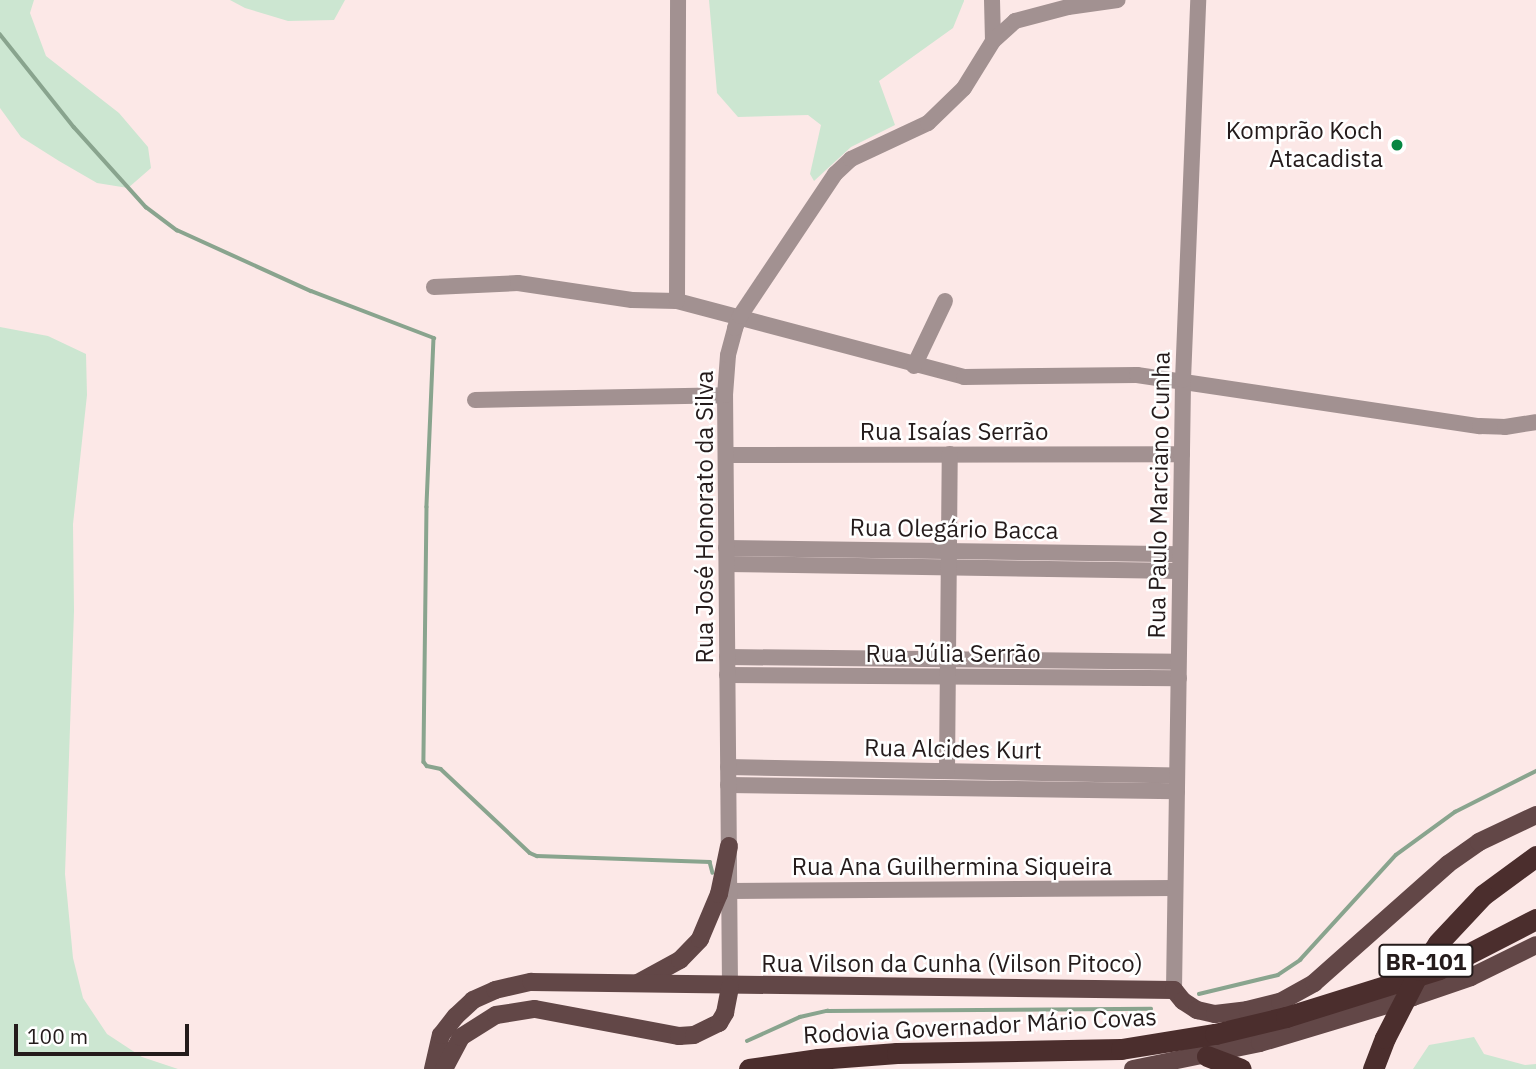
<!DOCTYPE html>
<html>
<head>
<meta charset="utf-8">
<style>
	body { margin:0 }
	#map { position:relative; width:1536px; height:1069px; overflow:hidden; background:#fce8e7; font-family:"IBM Plex Sans",sans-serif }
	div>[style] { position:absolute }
	.green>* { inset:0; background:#cce6d1 }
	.stream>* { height:3.5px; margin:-1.75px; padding:0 1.75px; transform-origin:1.75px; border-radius:1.75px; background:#89a48e }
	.minor>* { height:16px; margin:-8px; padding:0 8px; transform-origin:8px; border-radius:8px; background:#a29191 }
	.major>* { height:18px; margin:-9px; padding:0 9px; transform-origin:9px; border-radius:9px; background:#624747 }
	.highway>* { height:21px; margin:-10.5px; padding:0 10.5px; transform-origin:10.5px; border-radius:10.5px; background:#4b2e2d }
	.highway-bridge>* { height:21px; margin:-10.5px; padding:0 10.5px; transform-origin:10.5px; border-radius:10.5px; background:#4b2e2d }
	.dots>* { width:19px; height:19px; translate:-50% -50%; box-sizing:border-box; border:4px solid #fff; border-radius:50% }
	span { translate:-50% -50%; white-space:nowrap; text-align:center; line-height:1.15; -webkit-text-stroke:5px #fff; paint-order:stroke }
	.shield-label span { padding:2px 5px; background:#fff; border:2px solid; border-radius:5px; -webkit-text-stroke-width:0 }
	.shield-label { font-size:23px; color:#241b1b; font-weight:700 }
	.poi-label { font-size:24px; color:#241b1b }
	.right { translate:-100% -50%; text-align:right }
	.street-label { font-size:24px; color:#241b1b }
	.scale { position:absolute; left:14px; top:1024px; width:175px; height:32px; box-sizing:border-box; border:4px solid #241b1b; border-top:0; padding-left:9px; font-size:21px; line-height:24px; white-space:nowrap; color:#241b1b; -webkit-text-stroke:5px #fff; paint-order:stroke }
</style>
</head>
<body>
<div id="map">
	<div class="green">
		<i style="clip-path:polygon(0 0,34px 0,30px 13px,46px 56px,119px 113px,148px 147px,151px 168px,128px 188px,97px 183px,59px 161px,21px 137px,0 108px)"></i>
		<i style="clip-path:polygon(230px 0,345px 0,334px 20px,288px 21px,245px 8px)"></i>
		<i style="clip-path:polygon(709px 0,964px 0,964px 1px,953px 28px,879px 81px,895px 125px,851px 147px,814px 181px,810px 174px,821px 125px,808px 115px,738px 117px,717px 93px)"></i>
		<i style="clip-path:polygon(0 327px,48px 336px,86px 354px,87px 395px,73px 524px,74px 611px,65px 874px,73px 958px,83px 998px,107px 1034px,142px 1057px,178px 1069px,0 1069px)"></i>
		<i style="clip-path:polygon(1474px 1037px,1484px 1054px,1525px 1065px,1536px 1064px,1536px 1069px,1413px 1069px,1429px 1045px)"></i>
	</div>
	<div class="stream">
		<i style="left:0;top:34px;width:119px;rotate:51.5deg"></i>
		<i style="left:74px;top:127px;width:108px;rotate:48deg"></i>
		<i style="left:146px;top:207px;width:39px;rotate:37deg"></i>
		<i style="left:177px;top:230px;width:147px;rotate:24.5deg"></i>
		<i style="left:311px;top:291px;width:132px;rotate:20.9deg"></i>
		<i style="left:434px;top:338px;width:169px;rotate:92.4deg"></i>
		<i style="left:427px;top:507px;width:255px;rotate:90.7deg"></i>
		<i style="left:424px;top:762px;width:5px;rotate:53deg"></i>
		<i style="left:427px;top:766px;width:14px;rotate:12deg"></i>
		<i style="left:441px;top:769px;width:122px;rotate:43.3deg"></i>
		<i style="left:530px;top:853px;width:8px;rotate:23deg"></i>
		<i style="left:537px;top:856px;width:173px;rotate:2deg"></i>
		<i style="left:710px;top:862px;width:11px;rotate:75deg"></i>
		<i style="left:1199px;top:994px;width:81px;rotate:-13.5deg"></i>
		<i style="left:1278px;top:975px;width:27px;rotate:-34deg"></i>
		<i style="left:1300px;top:960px;width:142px;rotate:-47.6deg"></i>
		<i style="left:1396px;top:855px;width:73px;rotate:-36.1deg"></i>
		<i style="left:1455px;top:812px;width:91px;rotate:-26.8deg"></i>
		<i style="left:747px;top:1041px;width:58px;rotate:-24.4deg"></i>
		<i style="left:800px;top:1017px;width:28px;rotate:-13deg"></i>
		<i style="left:827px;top:1011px;width:324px;rotate:-0.4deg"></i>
	</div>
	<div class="minor">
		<i style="left:992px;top:0;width:41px;rotate:88.6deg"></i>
		<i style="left:434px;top:287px;width:84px;rotate:-2.7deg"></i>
		<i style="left:518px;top:283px;width:115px;rotate:8.5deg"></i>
		<i style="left:632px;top:300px;width:45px;rotate:1.3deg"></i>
		<i style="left:677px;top:301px;width:297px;rotate:14.8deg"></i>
		<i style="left:964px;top:377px;width:173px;rotate:-0.7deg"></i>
		<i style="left:1137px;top:375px;width:347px;rotate:8.5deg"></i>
		<i style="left:1480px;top:426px;width:25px;rotate:2deg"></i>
		<i style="left:1505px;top:427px;width:31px;rotate:-9deg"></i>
		<i style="left:677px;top:301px;width:301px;rotate:-89.8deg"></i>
		<i style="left:914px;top:366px;width:72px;rotate:-64.5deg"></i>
		<i style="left:475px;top:400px;width:250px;rotate:-1.1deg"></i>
		<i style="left:726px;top:455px;width:456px;rotate:-0.1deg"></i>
		<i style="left:726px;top:548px;width:454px;rotate:0.8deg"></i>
		<i style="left:727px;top:564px;width:453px;rotate:0.9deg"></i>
		<i style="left:727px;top:657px;width:451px;rotate:0.6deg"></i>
		<i style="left:727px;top:675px;width:452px;rotate:0.4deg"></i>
		<i style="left:728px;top:767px;width:449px;rotate:1.1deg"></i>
		<i style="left:947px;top:771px;width:317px;rotate:-89.5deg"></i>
		<i style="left:728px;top:785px;width:449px;rotate:0.8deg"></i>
		<i style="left:729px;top:891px;width:446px;rotate:-0.4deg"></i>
		<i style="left:730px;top:987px;width:592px;rotate:-90.48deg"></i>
		<i style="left:725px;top:395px;width:40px;rotate:-85.7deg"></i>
		<i style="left:728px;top:355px;width:28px;rotate:-75deg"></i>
		<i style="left:735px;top:328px;width:13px;rotate:-67deg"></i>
		<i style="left:740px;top:316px;width:171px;rotate:-56.2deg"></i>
		<i style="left:835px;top:174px;width:22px;rotate:-43deg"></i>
		<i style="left:851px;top:159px;width:85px;rotate:-25.1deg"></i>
		<i style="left:928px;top:123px;width:50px;rotate:-44.2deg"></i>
		<i style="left:964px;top:88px;width:55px;rotate:-58.3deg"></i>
		<i style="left:993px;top:41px;width:30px;rotate:-42deg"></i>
		<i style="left:1015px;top:21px;width:55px;rotate:-14.8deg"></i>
		<i style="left:1068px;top:7px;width:50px;rotate:-8deg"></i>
		<i style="left:1174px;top:990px;width:610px;rotate:-89.15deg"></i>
		<i style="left:1183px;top:380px;width:380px;rotate:-87.7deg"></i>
	</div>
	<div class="major">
		<i style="left:638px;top:983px;width:48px;rotate:-28.7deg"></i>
		<i style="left:680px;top:960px;width:29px;rotate:-46deg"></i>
		<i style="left:700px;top:939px;width:49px;rotate:-67.1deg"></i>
		<i style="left:719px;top:894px;width:49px;rotate:-78.2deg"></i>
		<i style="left:433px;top:1069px;width:35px;rotate:-77deg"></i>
		<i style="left:441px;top:1035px;width:24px;rotate:-52deg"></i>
		<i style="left:456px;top:1016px;width:23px;rotate:-43deg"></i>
		<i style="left:473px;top:1000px;width:24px;rotate:-24deg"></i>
		<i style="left:495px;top:990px;width:37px;rotate:-13deg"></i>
		<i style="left:531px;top:982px;width:643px;rotate:0.71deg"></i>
		<i style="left:1174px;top:990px;width:14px;rotate:51deg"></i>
		<i style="left:1183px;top:1001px;width:17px;rotate:33deg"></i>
		<i style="left:1197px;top:1010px;width:18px;rotate:13deg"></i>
		<i style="left:1215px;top:1014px;width:32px;rotate:-7deg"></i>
		<i style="left:1247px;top:1010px;width:34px;rotate:-14deg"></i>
		<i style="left:1280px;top:1002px;width:39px;rotate:-29deg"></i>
		<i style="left:1314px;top:983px;width:179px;rotate:-41.6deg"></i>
		<i style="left:1448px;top:864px;width:38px;rotate:-35deg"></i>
		<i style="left:1479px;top:842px;width:63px;rotate:-25.3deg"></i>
		<i style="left:444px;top:1069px;width:36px;rotate:-62deg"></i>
		<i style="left:461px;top:1037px;width:41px;rotate:-32.2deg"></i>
		<i style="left:496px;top:1015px;width:39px;rotate:-9deg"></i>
		<i style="left:535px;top:1009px;width:147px;rotate:10.6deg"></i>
		<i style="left:679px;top:1036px;width:15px;rotate:-4deg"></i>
		<i style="left:694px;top:1035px;width:28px;rotate:-26deg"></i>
		<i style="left:719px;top:1023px;width:12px;rotate:-59deg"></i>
		<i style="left:725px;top:1013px;width:26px;rotate:-79deg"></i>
		<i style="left:1133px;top:1069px;width:130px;rotate:-11.6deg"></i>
		<i style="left:1260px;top:1043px;width:160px;rotate:-16.7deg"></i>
		<i style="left:1413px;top:997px;width:61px;rotate:-19deg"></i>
		<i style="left:1471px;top:977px;width:72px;rotate:-26.2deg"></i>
	</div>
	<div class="highway">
		<i style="left:1483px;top:895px;width:66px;rotate:-36.3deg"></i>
		<i style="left:1207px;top:1056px;width:36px;rotate:21deg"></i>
		<i style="left:749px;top:1069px;width:70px;rotate:-8.2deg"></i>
		<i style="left:818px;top:1059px;width:79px;rotate:-4.3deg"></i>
		<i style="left:897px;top:1053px;width:224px;rotate:-1deg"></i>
		<i style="left:1121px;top:1049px;width:95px;rotate:-9.1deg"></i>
		<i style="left:1215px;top:1034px;width:73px;rotate:-13.5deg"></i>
		<i style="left:1286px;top:1017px;width:160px;rotate:-17.4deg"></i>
		<i style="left:1439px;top:969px;width:109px;rotate:-27.3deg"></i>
		<i style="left:1373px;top:1069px;width:33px;rotate:-69deg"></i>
	</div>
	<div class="highway-bridge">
		<i style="left:1385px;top:1038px;width:76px;rotate:-62.8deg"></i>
		<i style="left:1420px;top:970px;width:32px;rotate:-56deg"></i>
		<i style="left:1438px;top:943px;width:66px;rotate:-46.8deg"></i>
	</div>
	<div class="dots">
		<i style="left:1397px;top:145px;background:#058641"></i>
	</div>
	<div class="shield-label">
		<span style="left:1426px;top:961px">BR-101</span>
	</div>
	<div class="poi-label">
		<span class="right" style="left:1383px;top:145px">Komprão Koch<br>Atacadista</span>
	</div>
	<div class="street-label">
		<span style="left:954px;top:432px">Rua Isaías Serrão</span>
		<span style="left:1159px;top:495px;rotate:-89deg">Rua Paulo Marciano Cunha</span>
		<span style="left:705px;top:517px;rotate:-90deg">Rua José Honorato da Silva</span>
		<span style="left:954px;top:529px;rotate:1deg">Rua Olegário Bacca</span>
		<span style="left:953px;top:654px">Rua Júlia Serrão</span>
		<span style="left:953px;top:749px;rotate:1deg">Rua Alcides Kurt</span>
		<span style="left:952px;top:867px">Rua Ana Guilhermina Siqueira</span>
		<span style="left:952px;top:964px">Rua Vilson da Cunha (Vilson Pitoco)</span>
		<span style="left:980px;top:1026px;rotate:-3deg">Rodovia Governador Mário Covas</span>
	</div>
	<div class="scale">100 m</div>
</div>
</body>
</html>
